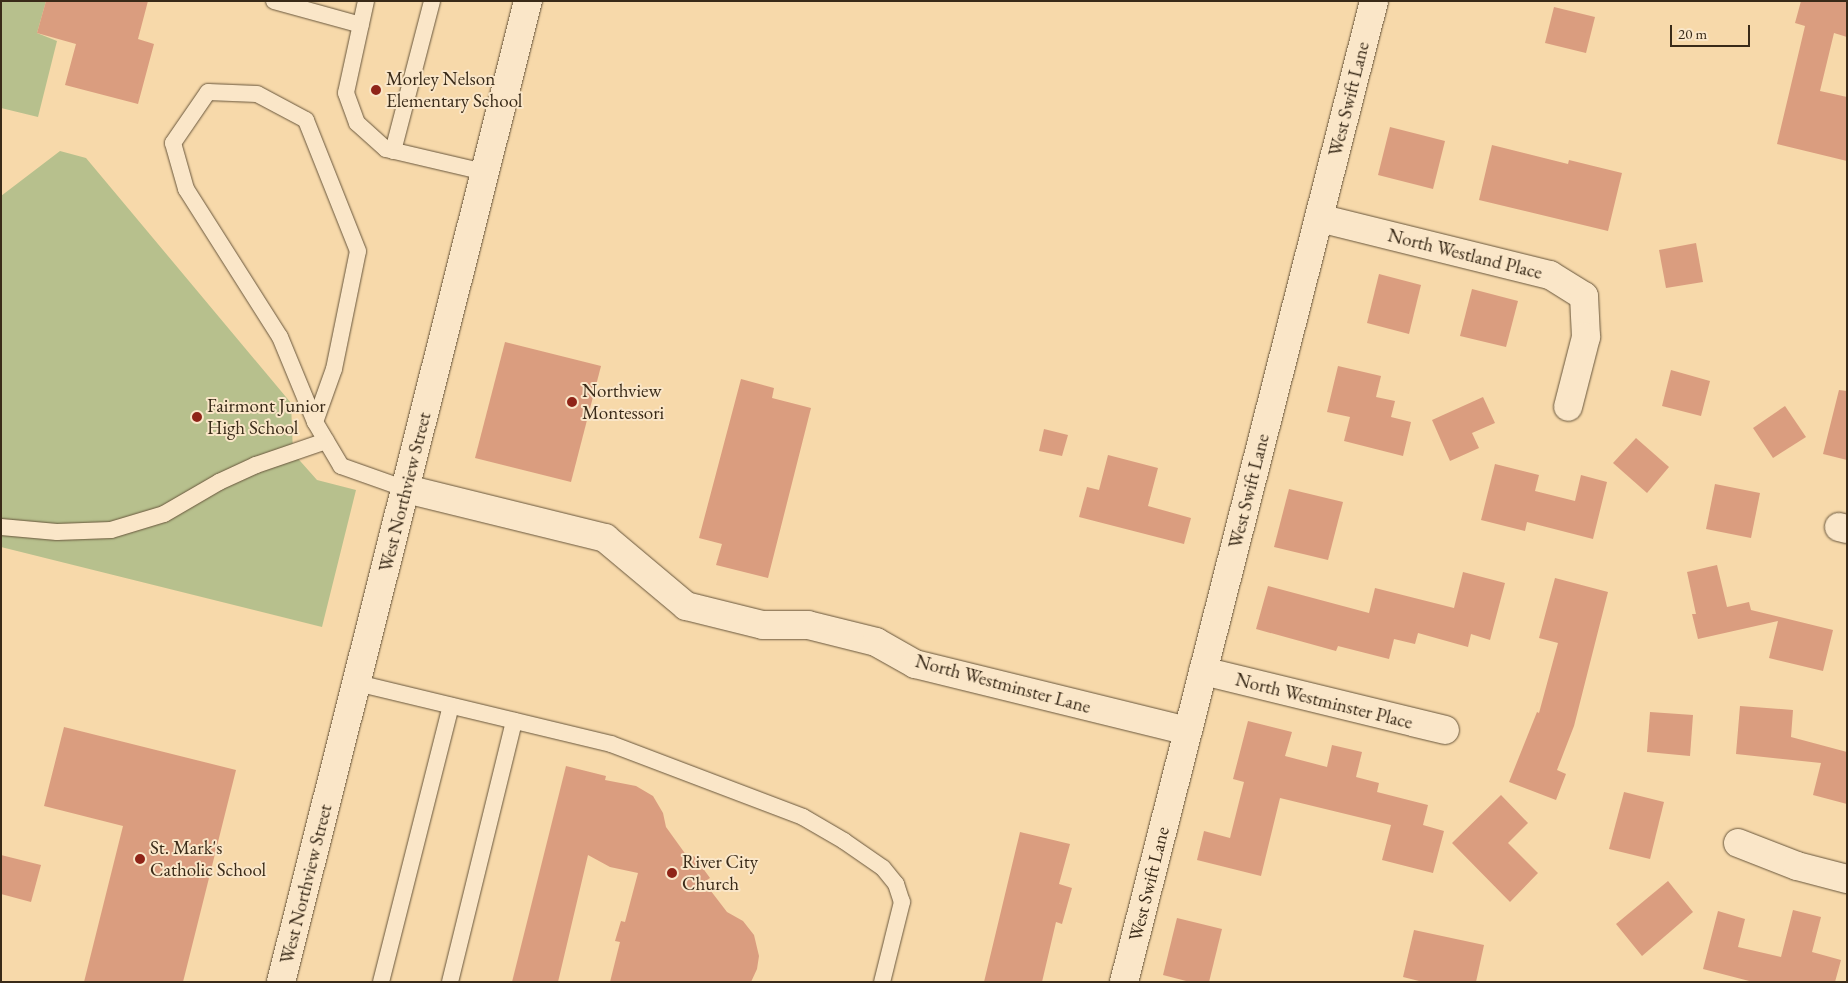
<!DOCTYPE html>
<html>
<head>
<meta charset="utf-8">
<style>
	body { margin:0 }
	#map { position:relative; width:1848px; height:983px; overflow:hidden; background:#f7d9aa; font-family:"EB Garamond",serif }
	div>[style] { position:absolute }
	.green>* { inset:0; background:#b7c08d }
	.building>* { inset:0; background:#da9d7f }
	.roads { filter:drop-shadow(0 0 1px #68563c) drop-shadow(0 0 1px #68563c) }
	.service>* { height:16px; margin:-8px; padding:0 8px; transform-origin:8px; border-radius:8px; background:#fae6c8 }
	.minor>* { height:28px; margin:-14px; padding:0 14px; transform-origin:14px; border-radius:14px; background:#fae6c8 }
	.tertiary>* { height:28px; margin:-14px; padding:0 14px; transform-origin:14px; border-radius:14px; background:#fae6c8 }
	.dots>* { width:14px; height:14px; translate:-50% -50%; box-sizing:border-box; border:2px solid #fae6c8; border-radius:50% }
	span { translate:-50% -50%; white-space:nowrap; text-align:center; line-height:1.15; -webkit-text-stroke:4px #fae6c8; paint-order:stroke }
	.poi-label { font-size:19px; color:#392a18 }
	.left { translate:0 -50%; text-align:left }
	.street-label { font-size:19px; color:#392a18 }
	.frame { position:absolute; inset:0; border:2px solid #392a18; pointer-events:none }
	.scale { position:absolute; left:1670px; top:25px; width:80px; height:22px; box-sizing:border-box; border:2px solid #392a18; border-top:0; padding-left:6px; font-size:15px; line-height:18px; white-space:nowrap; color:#392a18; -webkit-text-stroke:4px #fae6c8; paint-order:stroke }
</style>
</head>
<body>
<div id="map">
	<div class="green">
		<i style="clip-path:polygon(1px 1px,46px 1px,37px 33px,57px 41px,38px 117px,1px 108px)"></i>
		<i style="clip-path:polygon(60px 151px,86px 158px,291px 403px,293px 453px,317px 480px,356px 490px,322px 627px,1px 547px,1px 196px)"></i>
	</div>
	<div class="building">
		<i style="clip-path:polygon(46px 1px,148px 1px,138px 39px,154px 44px,138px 104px,65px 85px,76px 44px,37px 33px)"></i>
		<i style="clip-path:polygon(1801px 1px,1847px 1px,1847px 37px,1834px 33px,1820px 91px,1847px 97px,1847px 161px,1777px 144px,1805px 26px,1795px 23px)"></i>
		<i style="clip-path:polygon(1554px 7px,1595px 17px,1586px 53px,1545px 43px)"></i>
		<i style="clip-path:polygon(1390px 127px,1445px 141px,1433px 189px,1378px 175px)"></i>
		<i style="clip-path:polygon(1492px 145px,1568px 164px,1569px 160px,1622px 173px,1608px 231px,1479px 200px)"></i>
		<i style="clip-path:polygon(1696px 243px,1703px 282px,1666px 288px,1659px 250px)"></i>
		<i style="clip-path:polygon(1379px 274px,1421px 285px,1409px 334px,1367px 323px)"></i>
		<i style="clip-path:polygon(1472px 289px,1518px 301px,1506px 347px,1460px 336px)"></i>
		<i style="clip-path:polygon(505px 342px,601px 366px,571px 482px,475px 458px)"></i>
		<i style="clip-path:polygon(1338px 366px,1381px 376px,1376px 397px,1395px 401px,1391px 417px,1411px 422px,1403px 456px,1344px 441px,1350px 417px,1327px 412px)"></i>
		<i style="clip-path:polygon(1671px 370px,1710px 381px,1701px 416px,1662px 406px)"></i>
		<i style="clip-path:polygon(741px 379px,774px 388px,772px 398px,811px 408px,768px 578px,716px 565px,722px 544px,699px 538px)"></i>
		<i style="clip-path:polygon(1839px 390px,1847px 391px,1847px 460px,1823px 454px)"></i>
		<i style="clip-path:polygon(1483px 397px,1495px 423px,1472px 433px,1479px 448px,1450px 461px,1432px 420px)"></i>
		<i style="clip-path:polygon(1785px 406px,1806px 437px,1773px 458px,1753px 428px)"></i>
		<i style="clip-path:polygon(1044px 429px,1068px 435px,1062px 456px,1039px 451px)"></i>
		<i style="clip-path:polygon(1636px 438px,1669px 467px,1647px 493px,1613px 463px)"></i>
		<i style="clip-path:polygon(1108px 455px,1158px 468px,1148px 506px,1191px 518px,1184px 544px,1079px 517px,1087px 487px,1099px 490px)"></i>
		<i style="clip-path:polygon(1495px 464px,1539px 475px,1535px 491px,1575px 501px,1581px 475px,1607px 482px,1593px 539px,1527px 522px,1525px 531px,1481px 520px)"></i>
		<i style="clip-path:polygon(1715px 484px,1760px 493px,1751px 538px,1706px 529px)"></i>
		<i style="clip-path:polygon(1289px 489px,1343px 502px,1328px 560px,1274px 547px)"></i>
		<i style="clip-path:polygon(1717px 565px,1727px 607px,1749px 602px,1751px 610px,1833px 630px,1823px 671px,1769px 658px,1778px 621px,1698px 639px,1692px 614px,1696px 614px,1687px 572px)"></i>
		<i style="clip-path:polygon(1463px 572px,1505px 583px,1490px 640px,1471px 634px,1468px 647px,1418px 633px,1415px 644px,1394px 639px,1389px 659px,1338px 646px,1336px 651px,1256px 629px,1268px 586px,1369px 613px,1375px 588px,1454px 608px)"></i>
		<i style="clip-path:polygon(1555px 578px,1608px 592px,1574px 726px,1557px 770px,1566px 774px,1556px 800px,1509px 782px,1537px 712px,1539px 713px,1558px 643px,1539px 638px)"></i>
		<i style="clip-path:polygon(1740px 706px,1793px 710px,1791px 737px,1847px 752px,1847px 804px,1813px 795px,1821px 763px,1736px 754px)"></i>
		<i style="clip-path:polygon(1650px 712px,1693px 715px,1690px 756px,1647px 752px)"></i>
		<i style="clip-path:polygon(1248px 721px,1292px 732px,1285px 756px,1327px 767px,1332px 745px,1362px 752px,1356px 777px,1379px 783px,1377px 792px,1428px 805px,1423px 825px,1444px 831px,1433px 873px,1382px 860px,1391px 825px,1280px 798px,1261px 876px,1197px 860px,1204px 831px,1230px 838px,1244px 782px,1233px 779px)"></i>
		<i style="clip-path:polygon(64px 727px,236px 770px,183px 982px,84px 982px,123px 826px,44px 806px)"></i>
		<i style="clip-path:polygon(566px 766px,606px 776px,605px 780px,636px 786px,653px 796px,663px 813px,666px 827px,689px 859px,694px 856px,710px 878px,704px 882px,727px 912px,743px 921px,754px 935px,759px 956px,757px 969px,751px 982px,610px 982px,620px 942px,615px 941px,621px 921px,625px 922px,638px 873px,610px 867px,588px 855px,558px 982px,512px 982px)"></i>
		<i style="clip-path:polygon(1624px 792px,1664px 802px,1650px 859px,1609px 849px)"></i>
		<i style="clip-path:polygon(1501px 795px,1528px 823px,1508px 843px,1538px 873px,1510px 902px,1452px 843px)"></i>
		<i style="clip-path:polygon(1020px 832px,1070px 844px,1059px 884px,1072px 888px,1062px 924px,1056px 922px,1042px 982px,984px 982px)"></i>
		<i style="clip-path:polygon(1px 855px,41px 865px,31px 902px,1px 894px)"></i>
		<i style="clip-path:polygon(1668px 881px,1693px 912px,1642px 956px,1616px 924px)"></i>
		<i style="clip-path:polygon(1793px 910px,1821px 917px,1812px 952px,1841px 960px,1835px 982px,1753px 982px,1703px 969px,1718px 911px,1745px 919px,1738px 947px,1781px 957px)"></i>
		<i style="clip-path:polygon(1177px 918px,1222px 929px,1209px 982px,1190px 982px,1163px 975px)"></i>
		<i style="clip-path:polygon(1414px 930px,1484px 945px,1476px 982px,1423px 982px,1403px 977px)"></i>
	</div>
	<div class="roads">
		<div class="service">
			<i style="left:274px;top:1px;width:90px;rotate:15.4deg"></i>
			<i style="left:366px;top:1px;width:94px;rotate:102.3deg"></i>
			<i style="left:346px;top:93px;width:32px;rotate:70deg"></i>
			<i style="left:357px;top:123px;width:39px;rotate:42deg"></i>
			<i style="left:386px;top:149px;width:101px;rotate:13.2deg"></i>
			<i style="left:393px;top:151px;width:155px;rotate:-75.4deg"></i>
			<i style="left:315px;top:422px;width:56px;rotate:-70.3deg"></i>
			<i style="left:334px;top:369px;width:120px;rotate:-78.5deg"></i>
			<i style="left:358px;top:251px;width:141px;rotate:-111.7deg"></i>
			<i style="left:306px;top:120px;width:55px;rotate:-152deg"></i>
			<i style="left:257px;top:94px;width:49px;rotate:-177.7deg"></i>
			<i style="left:208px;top:92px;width:62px;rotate:124.5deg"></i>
			<i style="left:173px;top:143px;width:48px;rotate:74.2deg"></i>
			<i style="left:186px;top:189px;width:175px;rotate:57.6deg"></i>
			<i style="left:280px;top:337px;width:92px;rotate:67.6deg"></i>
			<i style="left:315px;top:422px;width:51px;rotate:59.4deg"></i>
			<i style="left:341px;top:466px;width:69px;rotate:19.5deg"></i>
			<i style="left:1px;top:527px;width:56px;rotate:5.1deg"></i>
			<i style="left:57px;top:532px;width:54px;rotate:-2.1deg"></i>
			<i style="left:111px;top:530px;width:55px;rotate:-16.8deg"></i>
			<i style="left:164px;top:514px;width:64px;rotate:-30.2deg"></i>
			<i style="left:219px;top:482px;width:41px;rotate:-24.7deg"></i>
			<i style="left:256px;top:465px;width:74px;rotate:-18.9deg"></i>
			<i style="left:357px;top:683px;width:261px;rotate:13.5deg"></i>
			<i style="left:611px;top:744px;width:205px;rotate:20.8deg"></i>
			<i style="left:803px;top:817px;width:48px;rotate:30.3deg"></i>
			<i style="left:844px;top:841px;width:47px;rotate:34.7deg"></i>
			<i style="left:883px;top:868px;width:21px;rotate:51deg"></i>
			<i style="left:896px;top:884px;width:19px;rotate:72deg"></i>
			<i style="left:902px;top:902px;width:82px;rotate:104deg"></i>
			<i style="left:381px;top:982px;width:285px;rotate:-75.8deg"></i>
			<i style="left:450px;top:982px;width:269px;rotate:-76.2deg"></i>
		</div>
		<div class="minor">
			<i style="left:1319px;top:218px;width:238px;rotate:13.9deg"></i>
			<i style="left:1550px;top:275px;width:40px;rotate:32deg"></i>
			<i style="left:1584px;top:296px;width:41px;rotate:87.2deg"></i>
			<i style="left:1586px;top:337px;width:72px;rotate:104.4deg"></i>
			<i style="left:406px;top:489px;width:205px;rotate:13.8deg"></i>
			<i style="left:605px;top:538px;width:106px;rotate:40deg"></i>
			<i style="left:686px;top:606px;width:79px;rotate:13.9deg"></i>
			<i style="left:763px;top:625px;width:45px"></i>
			<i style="left:808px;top:625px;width:70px;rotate:14deg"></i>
			<i style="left:876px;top:642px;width:45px;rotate:29.4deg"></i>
			<i style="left:915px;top:664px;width:281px;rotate:13.8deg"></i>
			<i style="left:1839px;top:527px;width:8px;rotate:14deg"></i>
			<i style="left:1203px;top:671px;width:249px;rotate:13.7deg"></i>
			<i style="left:1738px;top:843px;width:63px;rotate:21.3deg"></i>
			<i style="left:1797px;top:866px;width:52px;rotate:14.6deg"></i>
			<i style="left:1124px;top:982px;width:1012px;rotate:-75.7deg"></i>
		</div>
		<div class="tertiary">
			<i style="left:281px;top:982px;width:1012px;rotate:-75.87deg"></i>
		</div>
	</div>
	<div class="dots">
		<i style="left:376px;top:90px;background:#8f2418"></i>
		<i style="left:572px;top:402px;background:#8f2418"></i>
		<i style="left:197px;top:417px;background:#8f2418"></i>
		<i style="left:140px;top:859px;background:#8f2418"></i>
		<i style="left:672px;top:873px;background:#8f2418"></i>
	</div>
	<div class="poi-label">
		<span class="left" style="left:386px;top:90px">Morley Nelson<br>Elementary School</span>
		<span class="left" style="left:582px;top:402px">Northview<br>Montessori</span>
		<span class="left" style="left:207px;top:417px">Fairmont Junior<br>High School</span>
		<span class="left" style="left:150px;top:859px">St. Mark's<br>Catholic School</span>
		<span class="left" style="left:682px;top:873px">River City<br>Church</span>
	</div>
	<div class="street-label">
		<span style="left:1349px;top:99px;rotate:-76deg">West Swift Lane</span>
		<span style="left:1465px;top:254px;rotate:14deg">North Westland Place</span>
		<span style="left:1249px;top:491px;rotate:-76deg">West Swift Lane</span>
		<span style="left:405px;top:492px;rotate:-76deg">West Northview Street</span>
		<span style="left:1003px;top:684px;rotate:15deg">North Westminster Lane</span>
		<span style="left:1324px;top:701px;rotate:14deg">North Westminster Place</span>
		<span style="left:306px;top:884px;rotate:-76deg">West Northview Street</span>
		<span style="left:1149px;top:884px;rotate:-76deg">West Swift Lane</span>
	</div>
	<div class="frame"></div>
	<div class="scale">20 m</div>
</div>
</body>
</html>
